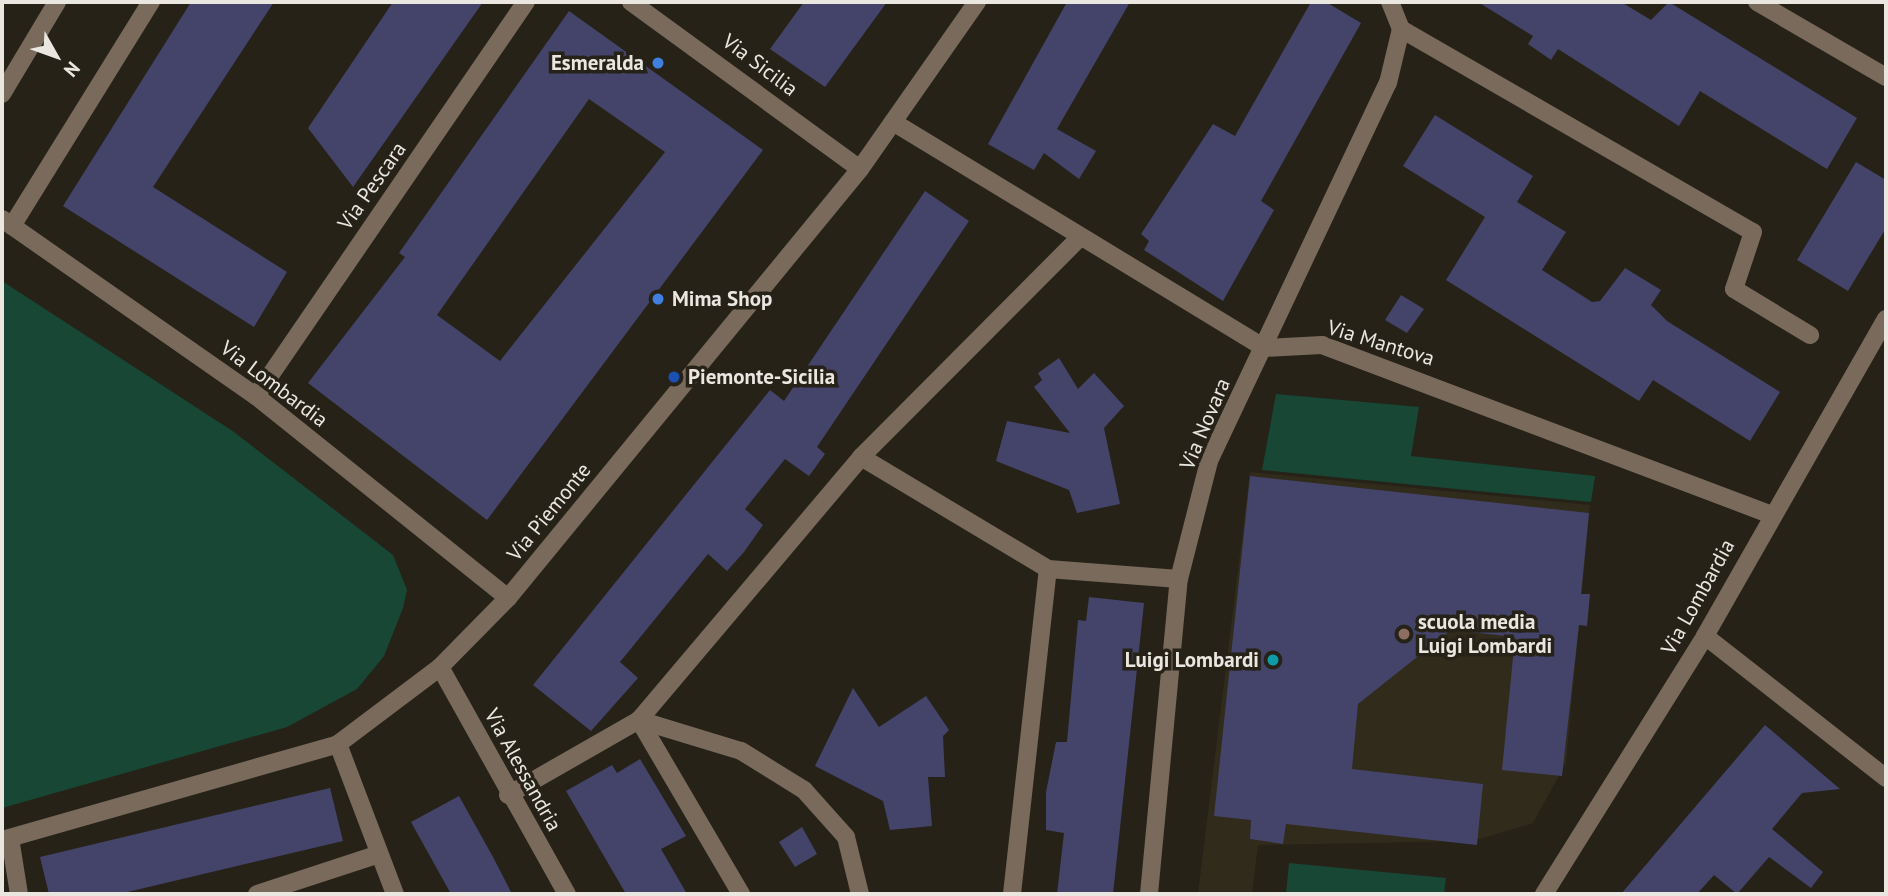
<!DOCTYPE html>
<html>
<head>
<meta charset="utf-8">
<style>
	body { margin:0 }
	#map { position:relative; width:1888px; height:896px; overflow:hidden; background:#262218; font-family:"PT Sans",sans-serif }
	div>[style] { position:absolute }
	.built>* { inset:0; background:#312b1b }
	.green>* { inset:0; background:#184735 }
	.building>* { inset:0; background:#44436a }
	.minor>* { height:18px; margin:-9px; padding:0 9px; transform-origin:9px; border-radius:9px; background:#796a5b }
	.dots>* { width:19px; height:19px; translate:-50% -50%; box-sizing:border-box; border:4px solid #262218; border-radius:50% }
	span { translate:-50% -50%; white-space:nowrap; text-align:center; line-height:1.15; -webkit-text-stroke:7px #262218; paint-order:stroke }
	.poi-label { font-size:21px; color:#eae7e1; font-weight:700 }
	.right { translate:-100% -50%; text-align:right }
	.left { translate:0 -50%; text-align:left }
	.street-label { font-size:21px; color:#eae7e1 }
	.frame { position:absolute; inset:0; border:4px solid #eae7e1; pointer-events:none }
	.north { position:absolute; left:21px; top:21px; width:70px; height:70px; -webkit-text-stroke:5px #262218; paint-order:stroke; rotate:130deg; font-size:19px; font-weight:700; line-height:28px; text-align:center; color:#eae7e1 }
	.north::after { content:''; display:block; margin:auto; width:24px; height:32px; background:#eae7e1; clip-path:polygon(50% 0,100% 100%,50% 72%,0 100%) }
</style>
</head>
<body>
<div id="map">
	<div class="built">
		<i style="clip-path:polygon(1250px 472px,1590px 505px,1566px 763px,1533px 823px,1473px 841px,1258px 845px,1252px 894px,1198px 894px)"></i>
	</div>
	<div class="green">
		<i style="clip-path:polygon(2px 281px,234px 432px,393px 555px,407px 590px,403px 608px,384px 656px,357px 689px,287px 727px,2px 808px)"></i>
		<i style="clip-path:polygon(1276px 394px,1419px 407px,1411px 456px,1595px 476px,1591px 502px,1262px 470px)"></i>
		<i style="clip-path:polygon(1289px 863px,1446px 878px,1444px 894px,1286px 894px)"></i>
	</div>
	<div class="building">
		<i style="clip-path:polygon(191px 2px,274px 2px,153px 187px,287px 272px,254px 327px,63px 206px)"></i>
		<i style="clip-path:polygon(393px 2px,483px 2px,353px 187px,308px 128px)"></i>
		<i style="clip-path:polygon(804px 2px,887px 2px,825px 87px,770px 49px)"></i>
		<i style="clip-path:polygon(1067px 2px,1130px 2px,1057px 129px,1096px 151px,1079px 179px,1044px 153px,1034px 170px,988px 144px)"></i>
		<i style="clip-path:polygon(1311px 2px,1326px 2px,1361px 23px,1261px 201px,1274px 210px,1223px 301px,1144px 250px,1149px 241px,1141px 234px,1213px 124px,1235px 136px)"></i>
		<i style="clip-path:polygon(1478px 2px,1621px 2px,1651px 20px,1669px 2px,1857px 118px,1827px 169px,1700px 91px,1679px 126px,1558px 49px,1551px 60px,1528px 44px,1533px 36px)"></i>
		<i style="clip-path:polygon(evenodd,569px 11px,763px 150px,487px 520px,308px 383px,405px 257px,399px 253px,569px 11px,589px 99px,665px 152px,500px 361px,437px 315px,589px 99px)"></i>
		<i style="clip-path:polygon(1435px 115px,1533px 176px,1517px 202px,1566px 232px,1542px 270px,1592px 302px,1600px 301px,1625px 268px,1661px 290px,1651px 305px,1667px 321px,1780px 392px,1750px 441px,1653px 380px,1639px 401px,1446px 280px,1485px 217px,1403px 166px)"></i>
		<i style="clip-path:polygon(1856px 162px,1886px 180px,1886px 228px,1848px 291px,1797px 260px)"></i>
		<i style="clip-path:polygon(925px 191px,969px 221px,817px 447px,825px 454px,809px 476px,785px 459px,745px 509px,763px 525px,744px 552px,727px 571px,708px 554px,620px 662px,638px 678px,591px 731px,533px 685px,770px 390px,784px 401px)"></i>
		<i style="clip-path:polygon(1401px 295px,1424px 309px,1407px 333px,1385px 320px)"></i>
		<i style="clip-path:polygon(1059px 358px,1078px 389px,1094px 373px,1124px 406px,1104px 428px,1120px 504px,1077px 513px,1069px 490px,996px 461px,1007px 421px,1070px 433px,1034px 387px,1042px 380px,1038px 373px)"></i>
		<i style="clip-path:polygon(1250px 476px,1589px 513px,1581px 594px,1590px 594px,1587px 626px,1579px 625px,1562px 776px,1502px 770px,1515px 637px,1451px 630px,1358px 704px,1352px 769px,1483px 784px,1477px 845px,1286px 824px,1283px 844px,1250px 839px,1251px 820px,1214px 816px)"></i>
		<i style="clip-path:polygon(1089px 597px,1144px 603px,1113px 894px,1057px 894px,1064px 833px,1046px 830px,1046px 792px,1056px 742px,1067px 742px,1078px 620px,1086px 621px)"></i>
		<i style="clip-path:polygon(853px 688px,879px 727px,926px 696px,949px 730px,943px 736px,945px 777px,928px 777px,932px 826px,890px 830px,883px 801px,815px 766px)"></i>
		<i style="clip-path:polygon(1765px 725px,1840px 789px,1802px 793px,1772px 829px,1823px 872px,1811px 888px,1769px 857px,1737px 894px,1714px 875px,1697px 894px,1621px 894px)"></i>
		<i style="clip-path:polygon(640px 759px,686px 836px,661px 849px,687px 894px,626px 894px,566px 791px,612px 765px,617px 773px)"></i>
		<i style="clip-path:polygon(330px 788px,343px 841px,119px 894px,49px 894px,40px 857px)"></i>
		<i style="clip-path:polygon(459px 796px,493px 857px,512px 894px,451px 894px,411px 822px)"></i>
		<i style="clip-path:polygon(802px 827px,817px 854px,795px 867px,779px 842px)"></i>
	</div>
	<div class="minor">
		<i style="left:631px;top:2px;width:283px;rotate:36.1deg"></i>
		<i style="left:1757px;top:2px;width:149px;rotate:30.2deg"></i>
		<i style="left:1401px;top:29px;width:406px;rotate:30deg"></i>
		<i style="left:1753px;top:232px;width:60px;rotate:108.4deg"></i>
		<i style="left:1734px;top:289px;width:89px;rotate:31.2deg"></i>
		<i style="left:2px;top:94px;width:107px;rotate:-59.1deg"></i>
		<i style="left:893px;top:122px;width:434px;rotate:31.3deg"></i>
		<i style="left:1264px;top:348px;width:58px;rotate:-3deg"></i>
		<i style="left:1322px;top:345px;width:478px;rotate:20.7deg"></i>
		<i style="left:2px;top:219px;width:310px;rotate:34.9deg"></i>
		<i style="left:256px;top:396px;width:323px;rotate:38.7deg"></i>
		<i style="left:12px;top:226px;width:264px;rotate:-58.2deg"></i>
		<i style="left:256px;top:396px;width:478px;rotate:-55.6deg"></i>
		<i style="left:861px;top:457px;width:218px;rotate:30.9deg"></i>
		<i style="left:1048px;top:569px;width:131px;rotate:4.4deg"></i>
		<i style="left:1705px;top:636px;width:230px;rotate:38.1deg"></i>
		<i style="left:440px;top:667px;width:260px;rotate:60.8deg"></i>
		<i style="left:338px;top:744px;width:160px;rotate:69.2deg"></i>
		<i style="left:508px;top:795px;width:151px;rotate:-29.8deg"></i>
		<i style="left:639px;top:720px;width:202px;rotate:59.6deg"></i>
		<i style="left:10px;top:838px;width:57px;rotate:80.9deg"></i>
		<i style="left:2px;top:840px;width:349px;rotate:-15.9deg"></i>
		<i style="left:338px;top:744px;width:128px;rotate:-37deg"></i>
		<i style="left:440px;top:667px;width:97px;rotate:-45.4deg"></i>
		<i style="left:508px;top:598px;width:555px;rotate:-50.63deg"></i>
		<i style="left:860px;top:169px;width:204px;rotate:-55deg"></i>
		<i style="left:257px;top:894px;width:125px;rotate:-18.1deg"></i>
		<i style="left:860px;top:894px;width:59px;rotate:-103.8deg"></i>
		<i style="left:846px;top:837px;width:63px;rotate:-131.8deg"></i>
		<i style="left:804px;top:790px;width:74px;rotate:-148.2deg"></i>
		<i style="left:741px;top:751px;width:107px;rotate:-163.1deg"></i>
		<i style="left:639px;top:720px;width:344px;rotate:-49.8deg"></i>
		<i style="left:861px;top:457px;width:309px;rotate:-45.1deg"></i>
		<i style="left:1012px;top:894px;width:327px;rotate:-83.7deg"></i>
		<i style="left:1149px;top:894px;width:316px;rotate:-84.6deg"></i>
		<i style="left:1179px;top:579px;width:122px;rotate:-75.7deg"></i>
		<i style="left:1209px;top:461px;width:418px;rotate:-64.7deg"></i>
		<i style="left:1388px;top:83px;width:56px;rotate:-76.5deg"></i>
		<i style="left:1401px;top:29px;width:29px;rotate:-112deg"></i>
		<i style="left:1544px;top:894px;width:304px;rotate:-58deg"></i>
		<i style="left:1705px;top:636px;width:365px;rotate:-60.3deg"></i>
	</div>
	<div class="dots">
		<i style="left:658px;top:63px;background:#3f7fe0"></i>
		<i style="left:658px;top:299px;background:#3f7fe0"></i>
		<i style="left:674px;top:377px;background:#1a4fb4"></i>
		<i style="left:1404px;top:634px;background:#8d6e63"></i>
		<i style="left:1273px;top:660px;background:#0f9aa8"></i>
	</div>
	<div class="poi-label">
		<span class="right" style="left:644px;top:63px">Esmeralda</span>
		<span class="left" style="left:672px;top:299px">Mima Shop</span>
		<span class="left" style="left:688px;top:377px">Piemonte-Sicilia</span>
		<span class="left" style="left:1418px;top:634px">scuola media<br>Luigi Lombardi</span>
		<span class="right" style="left:1259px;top:660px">Luigi Lombardi</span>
	</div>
	<div class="street-label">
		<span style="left:760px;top:65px;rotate:37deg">Via Sicilia</span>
		<span style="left:372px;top:186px;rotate:-55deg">Via Pescara</span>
		<span style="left:1381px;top:343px;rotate:17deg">Via Mantova</span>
		<span style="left:274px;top:384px;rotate:37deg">Via Lombardia</span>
		<span style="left:1205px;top:424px;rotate:-67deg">Via Novara</span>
		<span style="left:549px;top:512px;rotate:-51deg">Via Piemonte</span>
		<span style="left:1698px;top:597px;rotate:-61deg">Via Lombardia</span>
		<span style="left:523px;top:770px;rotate:61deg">Via Alessandria</span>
	</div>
	<div class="frame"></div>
	<div class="north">N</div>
</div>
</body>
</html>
